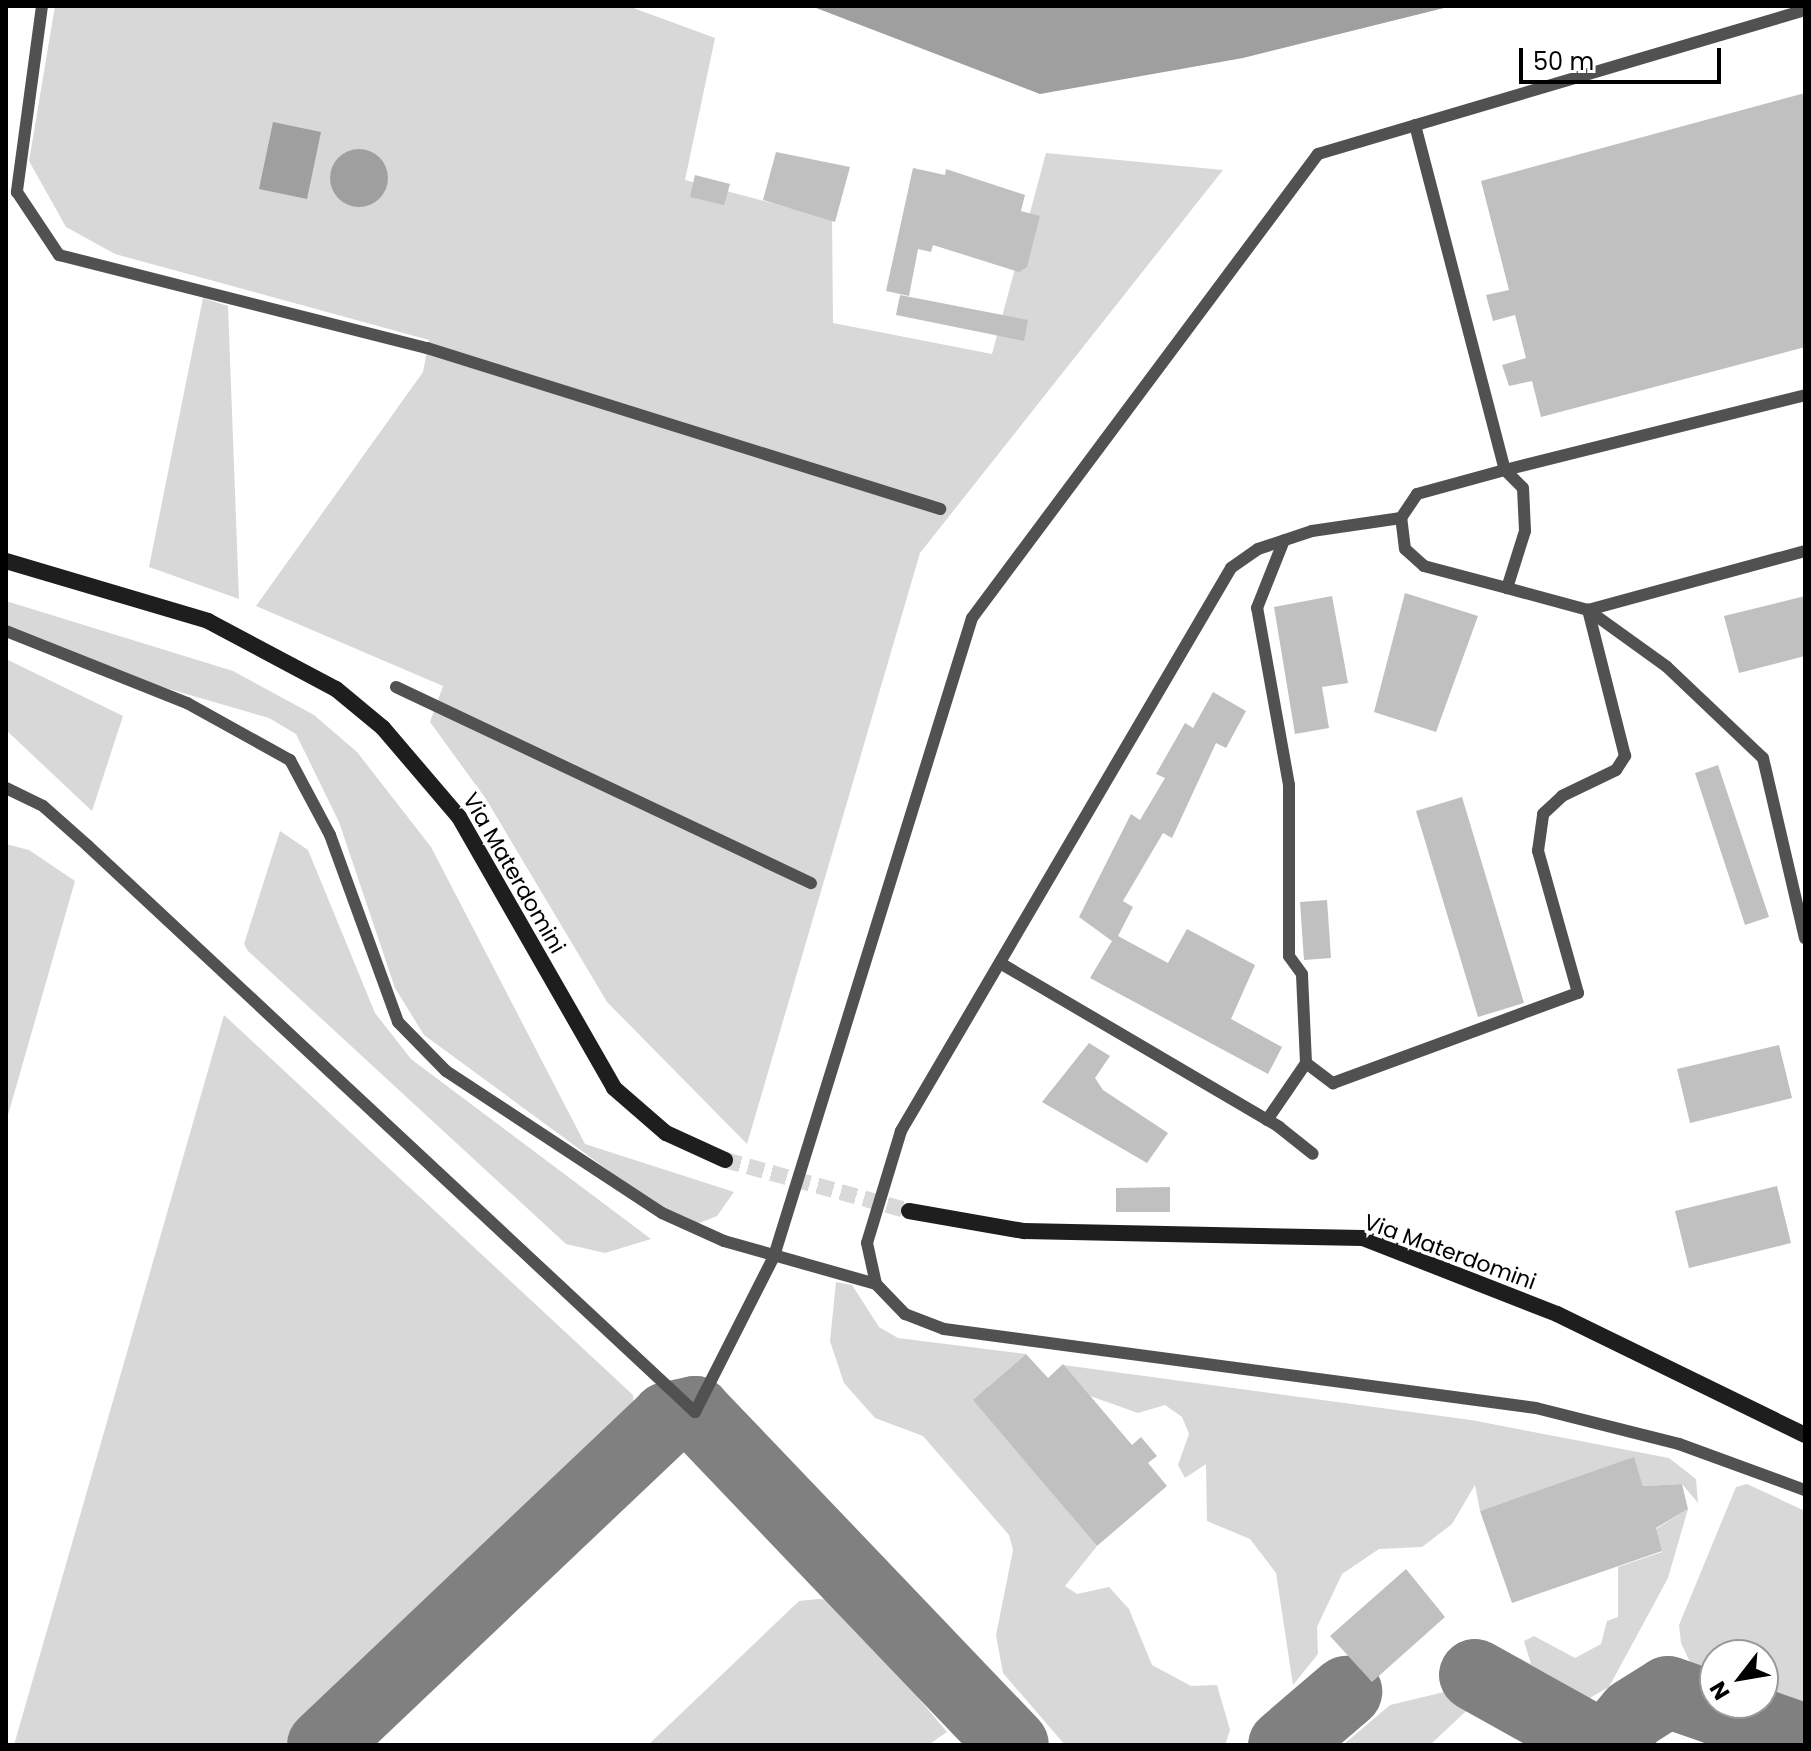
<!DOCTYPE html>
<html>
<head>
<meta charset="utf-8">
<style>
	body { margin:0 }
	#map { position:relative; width:1811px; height:1751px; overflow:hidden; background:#fff; font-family:Poppins,sans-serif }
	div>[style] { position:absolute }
	.green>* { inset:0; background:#d8d8d8 }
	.water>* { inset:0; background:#9f9f9f }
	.round { border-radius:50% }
	.taxiway>* { height:72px; margin:-36px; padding:0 36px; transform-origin:36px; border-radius:36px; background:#808080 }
	.building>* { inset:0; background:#c0c0c0 }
	.secondary-tunnel>* { height:16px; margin-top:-8px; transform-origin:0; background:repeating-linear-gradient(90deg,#d9d9d9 0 16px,transparent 0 24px) }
	.lane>* { height:12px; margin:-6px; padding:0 6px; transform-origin:6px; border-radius:6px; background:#515151 }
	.secondary>* { height:16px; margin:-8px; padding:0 8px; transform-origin:8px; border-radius:8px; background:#1e1e1e }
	span { translate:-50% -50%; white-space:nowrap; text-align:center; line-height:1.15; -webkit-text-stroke:7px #fff; paint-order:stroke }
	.street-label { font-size:22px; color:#000 }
	.frame { position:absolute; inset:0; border:8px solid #000; pointer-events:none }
	.north { position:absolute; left:1699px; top:1639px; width:80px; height:80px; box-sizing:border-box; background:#fff; border:2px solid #999; border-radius:50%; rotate:239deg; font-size:22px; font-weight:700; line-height:32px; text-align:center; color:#000 }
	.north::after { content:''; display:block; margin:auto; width:28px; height:36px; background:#000; clip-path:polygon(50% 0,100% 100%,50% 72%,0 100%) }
	.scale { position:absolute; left:1519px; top:48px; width:202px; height:36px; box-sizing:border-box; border:4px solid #000; border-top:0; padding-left:10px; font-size:24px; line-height:28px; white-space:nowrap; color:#000; -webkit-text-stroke:6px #fff; paint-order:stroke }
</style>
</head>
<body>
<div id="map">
	<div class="green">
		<i style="clip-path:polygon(55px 6px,628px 6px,715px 38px,685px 180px,832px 219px,833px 323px,992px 354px,1046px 153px,1223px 170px,920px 553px,747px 1144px,607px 1002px,486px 799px,430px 722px,443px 686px,256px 606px,423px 372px,429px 340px,115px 254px,66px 227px,29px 161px)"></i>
		<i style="clip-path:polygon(203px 298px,228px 306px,239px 599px,149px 567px)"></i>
		<i style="clip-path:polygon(6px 601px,233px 671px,314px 715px,357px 752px,431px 847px,585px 1144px,734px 1192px,717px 1216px,687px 1228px,424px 1035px,395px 988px,339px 822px,296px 734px,269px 718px,135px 679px,6px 629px)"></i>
		<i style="clip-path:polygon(6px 659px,123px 716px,92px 811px,6px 730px)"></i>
		<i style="clip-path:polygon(280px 831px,308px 850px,375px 1013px,411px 1059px,651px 1239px,605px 1253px,566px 1244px,248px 951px,244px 944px)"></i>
		<i style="clip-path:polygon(6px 844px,29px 850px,75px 881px,6px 1122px)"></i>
		<i style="clip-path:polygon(224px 1015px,633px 1395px,635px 1418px,291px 1745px,14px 1745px)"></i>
		<i style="clip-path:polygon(836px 1282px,852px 1285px,879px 1327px,898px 1338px,1026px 1354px,989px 1386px,1011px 1412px,996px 1426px,1097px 1546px,1065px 1586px,1077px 1594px,1109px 1587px,1129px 1609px,1152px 1665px,1191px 1686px,1217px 1685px,1230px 1730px,1225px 1745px,1065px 1745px,1003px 1673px,996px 1635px,1013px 1550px,1009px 1535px,923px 1436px,875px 1418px,844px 1383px,830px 1341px)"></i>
		<i style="clip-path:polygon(1063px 1365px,1471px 1420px,1669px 1458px,1696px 1479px,1698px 1503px,1682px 1484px,1643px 1486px,1634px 1458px,1480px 1511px,1475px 1485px,1452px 1524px,1422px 1547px,1379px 1549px,1342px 1574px,1317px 1627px,1318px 1654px,1293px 1685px,1276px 1573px,1250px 1539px,1207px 1521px,1206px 1464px,1185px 1478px,1178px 1465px,1189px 1434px,1182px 1417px,1165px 1405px,1138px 1413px,1090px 1396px)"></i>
		<i style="clip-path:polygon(1747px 1484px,1805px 1511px,1805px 1711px,1763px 1695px,1763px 1655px,1715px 1655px,1715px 1676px,1690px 1662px,1681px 1643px,1679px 1625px,1736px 1487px)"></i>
		<i style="clip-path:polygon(1688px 1509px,1668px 1578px,1609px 1687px,1588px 1699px,1552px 1700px,1486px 1661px,1495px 1646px,1531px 1664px,1524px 1641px,1534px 1636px,1575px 1658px,1601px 1644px,1607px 1621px,1618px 1617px,1618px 1567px,1662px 1552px,1656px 1529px)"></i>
		<i style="clip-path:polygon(819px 1599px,836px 1600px,947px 1732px,928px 1745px,648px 1745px,799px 1601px)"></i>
		<i style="clip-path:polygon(1461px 1688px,1481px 1697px,1430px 1745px,1343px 1745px,1390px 1705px)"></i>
	</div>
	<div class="water">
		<i style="clip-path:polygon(811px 6px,1452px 6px,1243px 58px,1040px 94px)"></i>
		<i style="clip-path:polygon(273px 122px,321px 132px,307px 199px,259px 189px)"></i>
		<i class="round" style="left:330px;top:149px;width:58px;height:58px"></i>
	</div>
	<div class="taxiway">
		<i style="left:1475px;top:1675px;width:143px;rotate:29.2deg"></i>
		<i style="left:323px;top:1745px;width:475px;rotate:-43.5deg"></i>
		<i style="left:667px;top:1418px;width:29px;rotate:-12deg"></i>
		<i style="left:695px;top:1412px;width:460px;rotate:46.3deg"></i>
		<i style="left:1284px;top:1745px;width:82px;rotate:-40.5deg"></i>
		<i style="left:1607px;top:1745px;width:40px;rotate:-50deg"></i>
		<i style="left:1633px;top:1714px;width:41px;rotate:-32.2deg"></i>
		<i style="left:1668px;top:1692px;width:145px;rotate:19.3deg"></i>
	</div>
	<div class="building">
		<i style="clip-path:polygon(1805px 93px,1805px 347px,1541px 417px,1532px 381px,1509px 386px,1502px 365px,1526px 358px,1515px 315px,1493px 321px,1486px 295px,1509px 290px,1481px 181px)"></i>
		<i style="clip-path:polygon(776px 152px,850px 167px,835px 222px,763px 200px)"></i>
		<i style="clip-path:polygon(913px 168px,945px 175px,946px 169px,1025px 195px,1021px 211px,1040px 216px,1027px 267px,1019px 272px,933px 245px,931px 252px,918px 249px,909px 296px,886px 291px)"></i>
		<i style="clip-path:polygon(695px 175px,730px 184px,724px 205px,690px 197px)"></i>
		<i style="clip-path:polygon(900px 295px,1028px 320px,1024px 341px,896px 315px)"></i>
		<i style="clip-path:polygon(1405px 593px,1478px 616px,1436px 732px,1374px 712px)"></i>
		<i style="clip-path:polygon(1332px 596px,1348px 683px,1322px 687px,1329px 728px,1295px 734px,1274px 607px)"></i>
		<i style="clip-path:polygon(1805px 596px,1805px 656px,1739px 673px,1724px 616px)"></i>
		<i style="clip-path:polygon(1213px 692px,1246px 711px,1226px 748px,1216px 743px,1172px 838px,1163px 833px,1123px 901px,1133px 907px,1118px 936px,1168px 963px,1187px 929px,1255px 965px,1231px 1019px,1282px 1047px,1268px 1074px,1090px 978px,1112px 941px,1079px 917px,1131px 814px,1140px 820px,1165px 778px,1156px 774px,1185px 723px,1193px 728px)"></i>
		<i style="clip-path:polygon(1718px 765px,1769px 917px,1745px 925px,1695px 773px)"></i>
		<i style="clip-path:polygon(1462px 797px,1524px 1003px,1478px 1017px,1416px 811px)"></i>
		<i style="clip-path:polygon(1327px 900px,1331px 958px,1304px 960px,1300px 902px)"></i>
		<i style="clip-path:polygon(1089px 1043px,1110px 1056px,1095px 1078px,1103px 1090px,1168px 1133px,1147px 1163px,1042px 1102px)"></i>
		<i style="clip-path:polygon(1779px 1045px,1792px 1098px,1690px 1123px,1677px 1069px)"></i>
		<i style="clip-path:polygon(1777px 1186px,1791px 1243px,1689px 1268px,1675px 1211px)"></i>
		<i style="clip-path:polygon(1170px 1187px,1170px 1212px,1116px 1212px,1116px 1188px)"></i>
		<i style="clip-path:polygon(1026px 1354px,1048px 1378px,1063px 1364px,1132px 1445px,1141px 1437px,1157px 1456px,1148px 1463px,1167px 1486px,1097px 1546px,973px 1400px)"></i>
		<i style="clip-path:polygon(1634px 1457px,1643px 1486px,1682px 1484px,1688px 1509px,1656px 1528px,1662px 1551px,1512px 1603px,1480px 1511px)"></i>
		<i style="clip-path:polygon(1406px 1569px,1445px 1617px,1372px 1682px,1330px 1636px)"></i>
	</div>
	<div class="secondary-tunnel">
		<i style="left:725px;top:1160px;width:191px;rotate:15.5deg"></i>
	</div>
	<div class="lane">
		<i style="left:42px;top:6px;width:188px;rotate:97.7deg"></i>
		<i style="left:17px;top:192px;width:76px;rotate:56.3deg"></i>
		<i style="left:59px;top:255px;width:380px;rotate:14.2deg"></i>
		<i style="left:427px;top:348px;width:538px;rotate:17.42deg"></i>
		<i style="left:1415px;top:125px;width:357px;rotate:75.4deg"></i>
		<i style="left:1505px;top:470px;width:309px;rotate:-14deg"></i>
		<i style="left:1505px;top:470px;width:25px;rotate:45deg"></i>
		<i style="left:1523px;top:488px;width:43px;rotate:87.3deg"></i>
		<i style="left:1525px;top:531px;width:60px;rotate:107.5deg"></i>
		<i style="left:1507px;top:588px;width:86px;rotate:-165.2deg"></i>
		<i style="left:1424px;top:566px;width:25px;rotate:-138deg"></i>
		<i style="left:1405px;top:549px;width:31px;rotate:-97deg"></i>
		<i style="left:1401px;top:518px;width:29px;rotate:-56deg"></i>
		<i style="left:1417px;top:494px;width:91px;rotate:-15.3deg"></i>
		<i style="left:1401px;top:518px;width:90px;rotate:171.7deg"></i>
		<i style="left:1312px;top:531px;width:57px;rotate:161.6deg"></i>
		<i style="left:1258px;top:549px;width:33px;rotate:145deg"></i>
		<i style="left:1231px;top:568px;width:653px;rotate:120.38deg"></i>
		<i style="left:901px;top:1131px;width:117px;rotate:106.9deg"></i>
		<i style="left:867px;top:1243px;width:42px;rotate:77.6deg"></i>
		<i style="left:876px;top:1284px;width:42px;rotate:46deg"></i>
		<i style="left:905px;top:1314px;width:42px;rotate:21deg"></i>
		<i style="left:944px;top:1329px;width:597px;rotate:7.6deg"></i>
		<i style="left:1536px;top:1408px;width:147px;rotate:14.1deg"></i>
		<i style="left:1679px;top:1444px;width:134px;rotate:20.1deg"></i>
		<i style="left:1507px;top:588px;width:84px;rotate:15.2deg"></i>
		<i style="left:1588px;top:610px;width:225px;rotate:-15.2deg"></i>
		<i style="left:1588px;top:610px;width:97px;rotate:35.8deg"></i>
		<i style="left:1667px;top:667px;width:132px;rotate:43.5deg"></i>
		<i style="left:1763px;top:758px;width:185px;rotate:76.9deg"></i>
		<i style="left:6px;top:631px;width:195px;rotate:21.7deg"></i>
		<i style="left:187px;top:703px;width:118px;rotate:29deg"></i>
		<i style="left:290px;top:760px;width:85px;rotate:61.9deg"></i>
		<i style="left:330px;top:835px;width:199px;rotate:70deg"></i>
		<i style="left:398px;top:1022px;width:69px;rotate:45.6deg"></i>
		<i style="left:446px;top:1071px;width:258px;rotate:33.3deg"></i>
		<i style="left:662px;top:1213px;width:68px;rotate:24.3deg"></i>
		<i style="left:724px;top:1241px;width:158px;rotate:15.8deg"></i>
		<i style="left:396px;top:687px;width:459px;rotate:25.3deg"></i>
		<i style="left:6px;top:788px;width:41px;rotate:25.9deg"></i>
		<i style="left:43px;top:806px;width:60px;rotate:41.6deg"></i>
		<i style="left:88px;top:846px;width:830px;rotate:43deg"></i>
		<i style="left:695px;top:1412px;width:175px;rotate:-63.1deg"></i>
		<i style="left:774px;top:1256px;width:668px;rotate:-72.76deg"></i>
		<i style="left:972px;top:618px;width:579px;rotate:-53.29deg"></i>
		<i style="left:1318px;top:154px;width:508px;rotate:-16.47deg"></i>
		<i style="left:1000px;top:963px;width:324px;rotate:30.4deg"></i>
		<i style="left:1279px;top:1127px;width:43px;rotate:38.5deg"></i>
		<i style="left:1306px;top:1063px;width:34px;rotate:37deg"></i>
		<i style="left:1333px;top:1083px;width:261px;rotate:-20.2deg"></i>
		<i style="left:1578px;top:993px;width:148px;rotate:-105.7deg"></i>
		<i style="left:1538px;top:851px;width:37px;rotate:-82deg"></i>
		<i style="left:1543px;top:814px;width:26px;rotate:-43deg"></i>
		<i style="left:1562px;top:796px;width:60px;rotate:-25.7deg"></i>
		<i style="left:1616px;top:770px;width:17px;rotate:-57deg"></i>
		<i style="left:1625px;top:756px;width:151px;rotate:-104.2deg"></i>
		<i style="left:1267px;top:1120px;width:69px;rotate:-55.6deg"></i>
		<i style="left:1306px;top:1063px;width:89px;rotate:-92.6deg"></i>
		<i style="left:1302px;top:974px;width:22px;rotate:-126deg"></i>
		<i style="left:1289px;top:956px;width:171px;rotate:-90deg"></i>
		<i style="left:1289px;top:785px;width:180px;rotate:-100.2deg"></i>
		<i style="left:1257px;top:608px;width:73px;rotate:-68.3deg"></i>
	</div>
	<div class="secondary">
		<i style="left:6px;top:561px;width:211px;rotate:16.5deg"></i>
		<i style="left:208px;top:621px;width:145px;rotate:28deg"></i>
		<i style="left:336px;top:689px;width:61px;rotate:39.7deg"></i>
		<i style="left:383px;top:728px;width:117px;rotate:49.5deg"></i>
		<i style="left:459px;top:817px;width:312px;rotate:60.2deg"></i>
		<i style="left:614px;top:1088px;width:69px;rotate:40.9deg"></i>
		<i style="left:666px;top:1133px;width:65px;rotate:24.6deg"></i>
		<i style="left:909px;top:1211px;width:117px;rotate:9.9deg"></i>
		<i style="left:1024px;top:1231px;width:339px;rotate:1.2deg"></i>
		<i style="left:1363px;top:1238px;width:208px;rotate:21.4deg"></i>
		<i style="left:1557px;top:1314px;width:276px;rotate:26deg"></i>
	</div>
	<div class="street-label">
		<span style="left:514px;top:873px;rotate:60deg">Via Materdomini</span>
		<span style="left:1450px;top:1252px;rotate:20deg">Via Materdomini</span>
	</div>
	<div class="frame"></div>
	<div class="north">N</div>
	<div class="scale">50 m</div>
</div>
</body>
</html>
